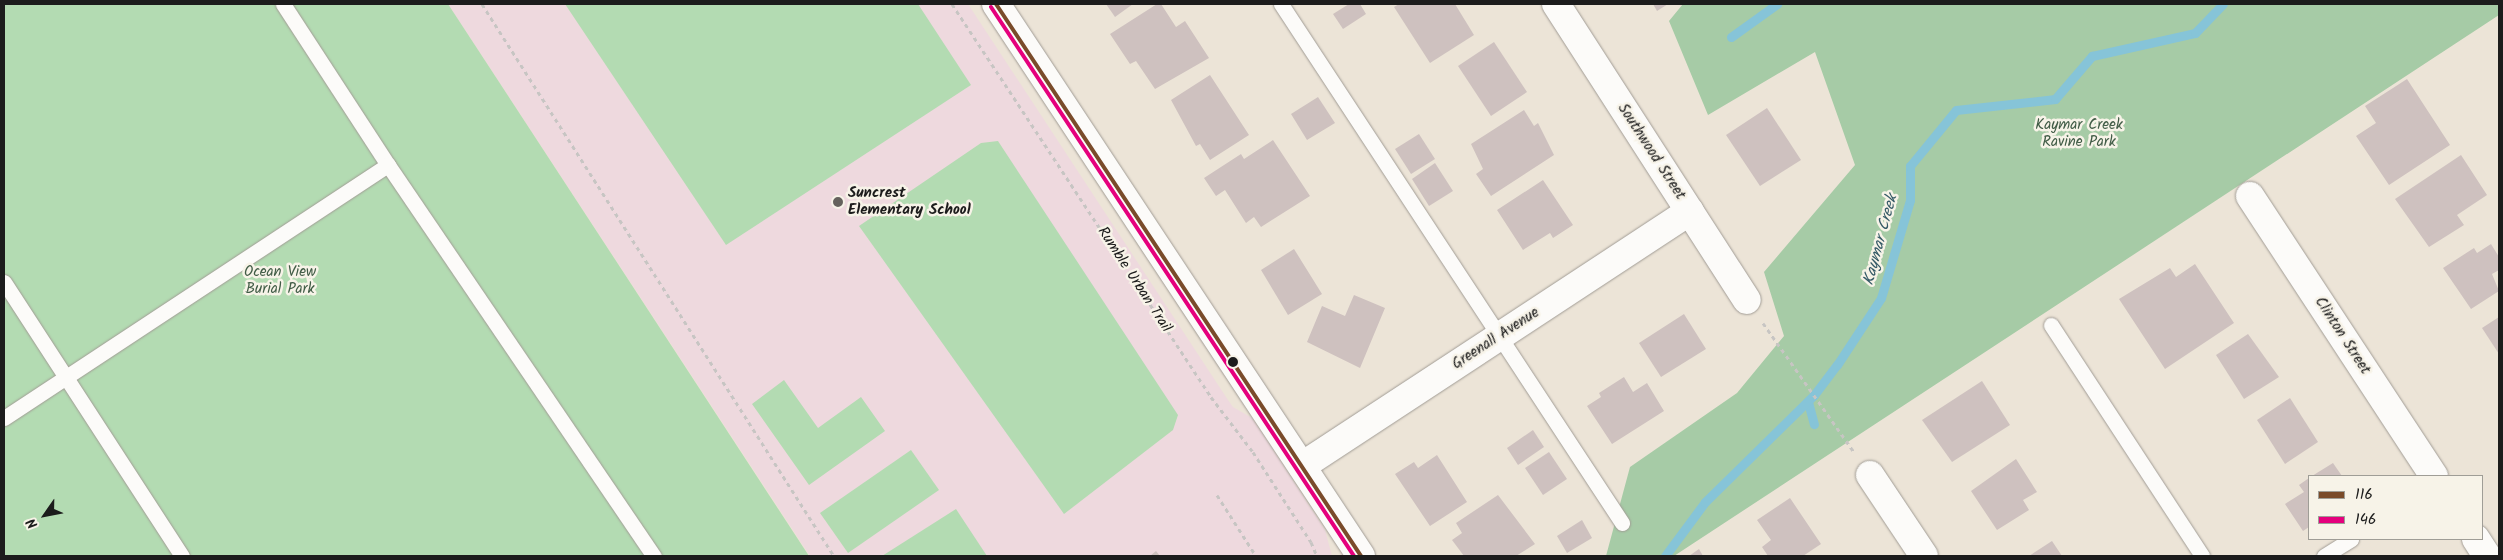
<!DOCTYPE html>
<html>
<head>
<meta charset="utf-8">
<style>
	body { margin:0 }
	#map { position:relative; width:2503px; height:560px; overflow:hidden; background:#ece4d7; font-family:Kalam,sans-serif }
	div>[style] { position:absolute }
	.built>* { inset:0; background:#eed9de }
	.green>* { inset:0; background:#b3dbb2 }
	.forest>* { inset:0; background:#a6cba6 }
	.stream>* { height:9px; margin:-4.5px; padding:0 4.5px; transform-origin:4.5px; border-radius:4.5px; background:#86c4d8 }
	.building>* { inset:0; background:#cec1bf }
	.path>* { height:3px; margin-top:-1.5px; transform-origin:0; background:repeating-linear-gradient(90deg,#c7c5c3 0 4px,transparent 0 8px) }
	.roads { filter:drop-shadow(0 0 1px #a19c95) drop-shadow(0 0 1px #a19c95) }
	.lane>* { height:15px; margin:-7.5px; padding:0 7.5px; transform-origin:7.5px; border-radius:7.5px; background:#fcfbf9 }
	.street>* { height:28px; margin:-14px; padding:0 14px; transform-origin:14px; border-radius:14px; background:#fcfbf9 }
	.secondary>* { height:28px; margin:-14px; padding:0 14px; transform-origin:14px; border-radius:14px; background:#fcfbf9 }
	.bus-1>* { height:4px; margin:-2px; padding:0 2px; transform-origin:2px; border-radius:2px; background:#7a4b2a }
	.bus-2>* { height:4px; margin:-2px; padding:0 2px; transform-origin:2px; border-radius:2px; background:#e5007d }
	.dots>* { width:14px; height:14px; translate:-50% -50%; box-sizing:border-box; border:2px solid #f7f3e8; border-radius:50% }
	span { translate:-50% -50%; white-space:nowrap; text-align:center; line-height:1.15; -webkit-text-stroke:5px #f7f3e8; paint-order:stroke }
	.park-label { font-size:15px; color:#415c46 }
	.street-label { font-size:15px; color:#1c1c1c }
	.poi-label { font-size:15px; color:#1c1c1c; font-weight:700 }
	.left { translate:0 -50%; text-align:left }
	.water-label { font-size:16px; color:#355a67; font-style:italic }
	.frame { position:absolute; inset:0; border:5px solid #1c1c1c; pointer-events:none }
	.legend { position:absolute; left:2308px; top:475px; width:175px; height:65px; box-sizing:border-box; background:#f7f3e8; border:1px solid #9f9d96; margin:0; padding:6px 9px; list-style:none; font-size:15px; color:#1c1c1c }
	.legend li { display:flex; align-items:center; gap:10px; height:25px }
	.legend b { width:25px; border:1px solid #9f9d96 }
	.north { position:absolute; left:20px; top:490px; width:50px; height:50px; -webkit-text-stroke:4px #f7f3e8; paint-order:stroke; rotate:237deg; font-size:14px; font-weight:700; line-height:20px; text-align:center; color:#1c1c1c }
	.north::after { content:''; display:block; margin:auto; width:18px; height:22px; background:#1c1c1c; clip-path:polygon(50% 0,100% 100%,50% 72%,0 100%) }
</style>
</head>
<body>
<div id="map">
	<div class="built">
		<i style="clip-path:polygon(448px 4px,968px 4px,1228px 400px,1233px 407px,1252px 418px,1268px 442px,1325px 530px,1332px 556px,810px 556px)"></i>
	</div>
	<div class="green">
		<i style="clip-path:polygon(4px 4px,448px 4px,809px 556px,4px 556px)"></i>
		<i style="clip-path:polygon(565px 4px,918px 4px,971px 85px,726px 245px)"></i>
		<i style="clip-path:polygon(998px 141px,1178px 415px,1173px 430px,1064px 514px,859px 226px,981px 143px)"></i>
		<i style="clip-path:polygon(784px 380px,818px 428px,861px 397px,885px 431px,809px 485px,752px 404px)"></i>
		<i style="clip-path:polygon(911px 450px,939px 490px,848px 553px,820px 513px)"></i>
		<i style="clip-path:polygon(956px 509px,987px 556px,882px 556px)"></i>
	</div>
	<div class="forest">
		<i style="clip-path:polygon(1683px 4px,2499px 4px,2499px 15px,1674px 556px,1606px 556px,1630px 467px,1737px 393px,1784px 336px,1764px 272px,1855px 165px,1815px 52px,1708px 115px,1669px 21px)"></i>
	</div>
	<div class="stream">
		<i style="left:1731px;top:37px;width:57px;rotate:-35.7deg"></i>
		<i style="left:1808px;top:402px;width:23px;rotate:75deg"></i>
		<i style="left:1665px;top:556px;width:67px;rotate:-53.5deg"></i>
		<i style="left:1705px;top:502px;width:153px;rotate:-44.5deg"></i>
		<i style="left:1814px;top:395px;width:38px;rotate:-53deg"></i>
		<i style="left:1837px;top:365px;width:80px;rotate:-56.7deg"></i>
		<i style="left:1881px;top:298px;width:102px;rotate:-73.5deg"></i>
		<i style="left:1910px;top:200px;width:34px;rotate:-90deg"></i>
		<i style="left:1910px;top:166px;width:72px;rotate:-50.6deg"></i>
		<i style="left:1956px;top:110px;width:100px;rotate:-6.3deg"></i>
		<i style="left:2055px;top:99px;width:57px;rotate:-49.3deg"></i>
		<i style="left:2092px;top:56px;width:106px;rotate:-12.6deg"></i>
		<i style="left:2195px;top:33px;width:40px;rotate:-46deg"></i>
	</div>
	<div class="building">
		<i style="clip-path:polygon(1106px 4px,1133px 4px,1115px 17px)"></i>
		<i style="clip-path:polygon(1157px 4px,1161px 4px,1176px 27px,1185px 21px,1209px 58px,1155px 89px,1136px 61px,1130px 64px,1110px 34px)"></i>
		<i style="clip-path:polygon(1349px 4px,1360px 4px,1366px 14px,1343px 29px,1333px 14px)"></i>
		<i style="clip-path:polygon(1399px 4px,1455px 4px,1474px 35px,1430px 63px,1394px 7px)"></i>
		<i style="clip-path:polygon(1653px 4px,1668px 4px,1657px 11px)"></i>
		<i style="clip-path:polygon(1494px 42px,1527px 92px,1491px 116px,1458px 66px)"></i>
		<i style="clip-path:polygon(1210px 75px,1249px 135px,1210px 160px,1200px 144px,1196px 146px,1171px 100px)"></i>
		<i style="clip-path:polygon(2407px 79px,2450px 145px,2389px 185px,2356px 136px,2376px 123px,2365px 106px)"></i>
		<i style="clip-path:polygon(1318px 97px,1335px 123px,1307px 140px,1291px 114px)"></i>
		<i style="clip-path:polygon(1767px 108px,1801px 160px,1760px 186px,1726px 135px)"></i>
		<i style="clip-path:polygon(1524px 110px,1534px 126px,1538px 123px,1554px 155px,1491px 196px,1476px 174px,1483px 169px,1471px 144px)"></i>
		<i style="clip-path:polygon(1419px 134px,1435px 159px,1411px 174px,1395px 149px)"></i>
		<i style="clip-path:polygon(1273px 140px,1310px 196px,1261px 227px,1254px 217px,1246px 223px,1225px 190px,1216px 196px,1204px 178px,1241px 154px,1244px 159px)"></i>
		<i style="clip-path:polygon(2461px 155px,2487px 195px,2457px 215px,2464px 225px,2429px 247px,2395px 199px)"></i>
		<i style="clip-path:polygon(1435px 163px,1453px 191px,1429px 206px,1412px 179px)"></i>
		<i style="clip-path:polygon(1543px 180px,1573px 225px,1553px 238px,1550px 233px,1523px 250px,1497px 210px)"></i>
		<i style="clip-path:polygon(2491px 244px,2499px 257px,2499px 270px,2492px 274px,2499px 291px,2471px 309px,2443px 268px,2474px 248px,2477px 253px)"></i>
		<i style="clip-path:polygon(1294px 249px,1322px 294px,1288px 315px,1261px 270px)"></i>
		<i style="clip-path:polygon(2195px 264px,2234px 323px,2165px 369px,2119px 299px,2170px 268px,2176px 277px)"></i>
		<i style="clip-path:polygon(1354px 295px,1385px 308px,1360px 368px,1307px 342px,1322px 306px,1345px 316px)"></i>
		<i style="clip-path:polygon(1684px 314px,1706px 349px,1661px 377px,1639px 343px)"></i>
		<i style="clip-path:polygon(2499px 317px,2499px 354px,2482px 328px)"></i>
		<i style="clip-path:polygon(2248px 334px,2279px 377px,2244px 399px,2216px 355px)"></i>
		<i style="clip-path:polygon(1624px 377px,1633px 392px,1647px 383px,1664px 411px,1612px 444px,1587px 406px,1601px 397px,1599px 393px)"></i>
		<i style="clip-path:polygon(1982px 381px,2010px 425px,1952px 462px,1922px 420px)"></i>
		<i style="clip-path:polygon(2290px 398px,2318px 442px,2285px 464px,2257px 420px)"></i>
		<i style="clip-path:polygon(1533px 430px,1544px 447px,1518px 465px,1507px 448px)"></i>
		<i style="clip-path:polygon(1549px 452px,1567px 479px,1543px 495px,1525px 468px)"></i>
		<i style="clip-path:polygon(1437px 455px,1467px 502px,1430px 526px,1395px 474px,1414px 462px,1418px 468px)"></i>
		<i style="clip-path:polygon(2016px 459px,2037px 492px,2023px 500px,2029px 510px,1997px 530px,1971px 491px)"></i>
		<i style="clip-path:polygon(2333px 463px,2342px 476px,2312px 476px)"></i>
		<i style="clip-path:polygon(2309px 478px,2309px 527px,2303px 531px,2285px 504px,2304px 492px,2299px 485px)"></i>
		<i style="clip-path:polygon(1498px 495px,1535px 544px,1516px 556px,1464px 556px,1452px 540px,1462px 533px,1456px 523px)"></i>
		<i style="clip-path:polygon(1790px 498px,1821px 544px,1803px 556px,1768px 556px,1762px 547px,1771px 540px,1757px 520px)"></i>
		<i style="clip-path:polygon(1582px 520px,1592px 538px,1567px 553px,1557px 536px)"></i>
		<i style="clip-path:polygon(2052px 541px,2062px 556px,2029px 556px)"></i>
		<i style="clip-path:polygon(1699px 549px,1703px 556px,1689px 556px)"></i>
		<i style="clip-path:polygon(1156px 551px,1160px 556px,1150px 556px)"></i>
	</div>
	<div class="path">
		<i style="left:482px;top:4px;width:655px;rotate:57.48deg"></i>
		<i style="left:952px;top:4px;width:471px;rotate:56.6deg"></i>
		<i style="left:1211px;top:397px;width:69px;rotate:52.6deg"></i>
		<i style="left:1253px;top:452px;width:107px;rotate:57.2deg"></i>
		<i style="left:1311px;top:542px;width:15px;rotate:67deg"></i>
		<i style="left:1763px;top:323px;width:158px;rotate:54.8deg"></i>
		<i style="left:1217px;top:495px;width:72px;rotate:57.4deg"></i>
	</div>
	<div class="roads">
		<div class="lane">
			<i style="left:283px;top:4px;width:192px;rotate:56.9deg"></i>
			<i style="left:388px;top:165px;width:473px;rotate:55.8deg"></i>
			<i style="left:1281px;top:4px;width:621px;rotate:56.69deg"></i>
			<i style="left:4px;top:282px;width:327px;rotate:57deg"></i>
			<i style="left:2051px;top:325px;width:276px;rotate:56.8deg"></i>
			<i style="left:4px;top:418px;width:460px;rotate:-33.4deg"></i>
			<i style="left:2324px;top:556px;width:32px;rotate:-32deg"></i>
		</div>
		<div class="street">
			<i style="left:1556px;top:4px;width:352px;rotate:57.2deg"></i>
			<i style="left:2250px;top:196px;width:335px;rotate:56.7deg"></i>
			<i style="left:1302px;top:466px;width:464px;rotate:-33.3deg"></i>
			<i style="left:1870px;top:475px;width:97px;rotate:56.3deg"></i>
			<i style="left:2476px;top:539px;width:20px;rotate:57deg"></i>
		</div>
		<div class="secondary">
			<i style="left:996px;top:4px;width:662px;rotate:56.53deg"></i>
		</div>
	</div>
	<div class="bus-1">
		<i style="left:996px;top:4px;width:662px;rotate:56.53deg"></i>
	</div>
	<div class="bus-2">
		<i style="left:991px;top:7px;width:658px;rotate:56.53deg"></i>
	</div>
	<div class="dots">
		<i style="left:838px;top:202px;background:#65625d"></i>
		<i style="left:1233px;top:362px;background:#1c1c1c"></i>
	</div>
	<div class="park-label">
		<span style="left:2079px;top:134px">Kaymar Creek<br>Ravine Park</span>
		<span style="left:280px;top:281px">Ocean View<br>Burial Park</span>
	</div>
	<div class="street-label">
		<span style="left:1651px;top:152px;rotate:57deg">Southwood Street</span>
		<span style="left:1134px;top:280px;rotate:57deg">Rumble Urban Trail</span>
		<span style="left:2342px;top:336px;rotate:57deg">Clinton Street</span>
		<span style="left:1496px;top:339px;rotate:-33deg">Greenall Avenue</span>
	</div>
	<div class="poi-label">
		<span class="left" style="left:848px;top:202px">Suncrest<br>Elementary School</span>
	</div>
	<div class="water-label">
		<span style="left:1881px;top:240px;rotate:-75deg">Kaymar Creek</span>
	</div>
	<div class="frame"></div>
	<ul class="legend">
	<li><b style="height:6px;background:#7a4b2a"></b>116</li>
	<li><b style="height:6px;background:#e5007d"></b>146</li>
	</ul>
	<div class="north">N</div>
</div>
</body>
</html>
